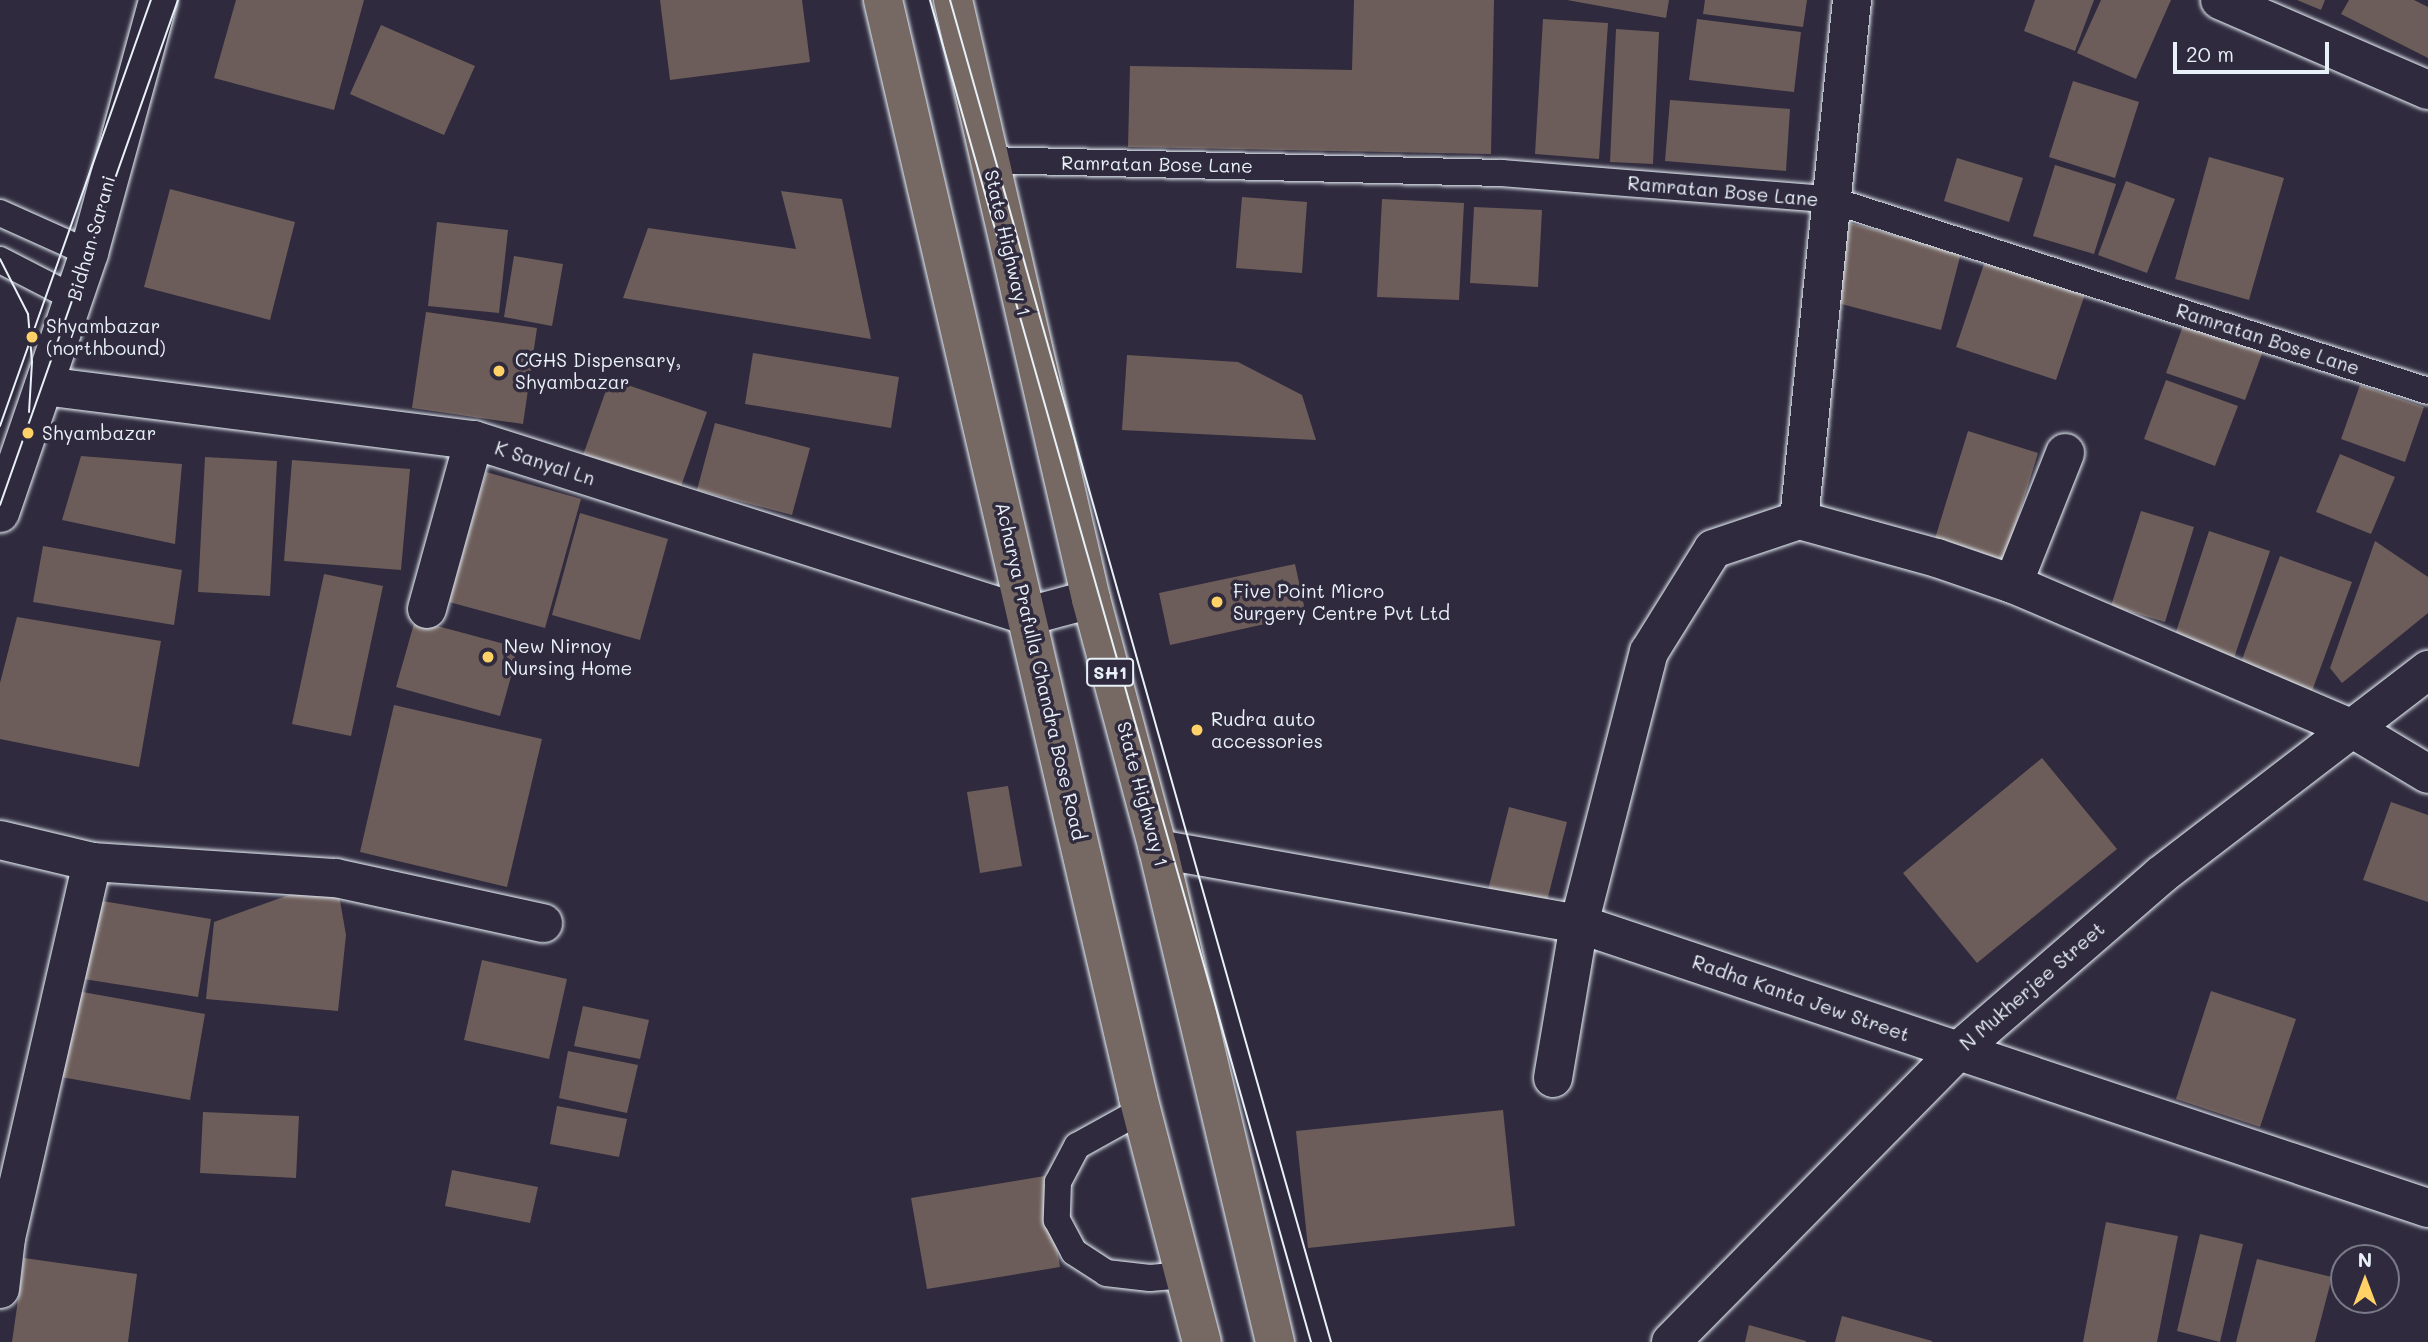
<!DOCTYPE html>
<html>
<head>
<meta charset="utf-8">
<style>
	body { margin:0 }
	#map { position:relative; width:2428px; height:1342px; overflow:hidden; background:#2f2a3d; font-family:Mali,sans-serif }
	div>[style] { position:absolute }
	.building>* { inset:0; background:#6d5d5a }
	.roads { filter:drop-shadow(0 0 2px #e8f1f8) drop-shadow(0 0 2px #e8f1f8) }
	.lane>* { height:26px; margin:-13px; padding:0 13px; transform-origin:13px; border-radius:13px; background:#2f2a3d }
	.street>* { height:38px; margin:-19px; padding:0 19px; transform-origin:19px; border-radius:19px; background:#2f2a3d }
	.secondary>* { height:38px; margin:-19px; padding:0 19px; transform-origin:19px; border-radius:19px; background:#2f2a3d }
	.primary>* { height:38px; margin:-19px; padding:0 19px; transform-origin:19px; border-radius:19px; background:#766964 }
	.tram>* { height:2px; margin:-1px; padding:0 1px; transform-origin:1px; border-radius:1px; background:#e8f1f8 }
	.dots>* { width:19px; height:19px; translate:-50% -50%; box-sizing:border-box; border:4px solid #2f2a3d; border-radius:50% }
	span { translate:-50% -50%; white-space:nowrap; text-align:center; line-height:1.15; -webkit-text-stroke:7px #2f2a3d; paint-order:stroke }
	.shield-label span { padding:2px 5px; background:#2f2a3d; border:2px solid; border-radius:5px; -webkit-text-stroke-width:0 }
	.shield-label { font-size:18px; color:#e8f1f8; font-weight:700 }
	.street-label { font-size:19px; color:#e8f1f8 }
	.poi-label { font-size:19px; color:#e8f1f8 }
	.left { translate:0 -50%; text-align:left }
	.north { position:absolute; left:2330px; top:1244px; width:70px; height:70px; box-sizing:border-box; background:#2f2a3d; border:2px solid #797a88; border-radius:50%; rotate:0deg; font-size:19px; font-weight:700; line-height:28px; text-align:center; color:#e8f1f8 }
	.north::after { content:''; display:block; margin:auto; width:24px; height:32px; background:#ffd166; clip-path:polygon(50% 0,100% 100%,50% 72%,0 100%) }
	.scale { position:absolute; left:2173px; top:42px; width:156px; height:32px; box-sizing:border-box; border:4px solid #e8f1f8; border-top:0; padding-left:9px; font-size:21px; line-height:24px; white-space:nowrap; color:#e8f1f8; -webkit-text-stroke:5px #2f2a3d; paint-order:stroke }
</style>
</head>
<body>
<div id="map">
	<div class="building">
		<i style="clip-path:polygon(236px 0,364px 0,334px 110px,214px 78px)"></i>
		<i style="clip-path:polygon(660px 0,802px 0,810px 62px,670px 80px)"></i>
		<i style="clip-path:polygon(1354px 0,1494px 0,1491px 154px,1128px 147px,1130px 66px,1352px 70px)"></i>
		<i style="clip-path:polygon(1567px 0,1669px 0,1666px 18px)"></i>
		<i style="clip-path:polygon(1705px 0,1807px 0,1803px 27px,1703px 14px)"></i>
		<i style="clip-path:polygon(2035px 0,2094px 0,2075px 51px,2024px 31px)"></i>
		<i style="clip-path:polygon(2101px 0,2171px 0,2136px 79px,2077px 53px)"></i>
		<i style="clip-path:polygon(2297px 0,2325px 0,2321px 10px)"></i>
		<i style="clip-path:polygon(2349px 0,2414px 0,2428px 7px,2428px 58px,2341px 14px)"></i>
		<i style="clip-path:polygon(1543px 19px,1608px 23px,1599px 159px,1535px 154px)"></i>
		<i style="clip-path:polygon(1697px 19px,1801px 32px,1794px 92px,1689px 80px)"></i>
		<i style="clip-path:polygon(381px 25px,475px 66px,444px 135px,350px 94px)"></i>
		<i style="clip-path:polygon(1616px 29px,1659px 32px,1653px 164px,1610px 162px)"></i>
		<i style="clip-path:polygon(2073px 81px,2139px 102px,2115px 178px,2049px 157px)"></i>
		<i style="clip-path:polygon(1670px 100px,1790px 109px,1786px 171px,1665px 161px)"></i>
		<i style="clip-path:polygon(2209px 157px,2284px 178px,2249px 300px,2175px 279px)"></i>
		<i style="clip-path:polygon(1957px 158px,2023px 178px,2009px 222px,1944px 201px)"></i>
		<i style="clip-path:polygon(2055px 165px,2116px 184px,2094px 254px,2033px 236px)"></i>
		<i style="clip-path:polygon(2126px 181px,2175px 199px,2147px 273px,2098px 255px)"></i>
		<i style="clip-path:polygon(170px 189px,295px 222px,270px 320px,144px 287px)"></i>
		<i style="clip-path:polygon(781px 191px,842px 199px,871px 339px,623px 298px,648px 228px,796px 249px)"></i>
		<i style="clip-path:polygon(1242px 197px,1307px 202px,1302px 273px,1236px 268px)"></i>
		<i style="clip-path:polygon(1382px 199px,1464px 203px,1459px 300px,1377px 297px)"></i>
		<i style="clip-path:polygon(1474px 207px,1542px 210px,1538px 287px,1470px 283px)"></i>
		<i style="clip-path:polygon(437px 222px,508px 230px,499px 313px,428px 306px)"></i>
		<i style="clip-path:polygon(1850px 223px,1961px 253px,1941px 330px,1830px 301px)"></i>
		<i style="clip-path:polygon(514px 256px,563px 264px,552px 326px,504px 317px)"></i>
		<i style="clip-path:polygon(1985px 261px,2085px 294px,2056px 380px,1956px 347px)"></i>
		<i style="clip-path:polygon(426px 312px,537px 328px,523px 424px,412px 408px)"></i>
		<i style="clip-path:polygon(2184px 323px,2263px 351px,2245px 400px,2166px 373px)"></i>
		<i style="clip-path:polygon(753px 353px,899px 377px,891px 428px,745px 404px)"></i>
		<i style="clip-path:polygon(1127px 355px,1238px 362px,1302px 395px,1316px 440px,1122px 430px)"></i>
		<i style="clip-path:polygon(610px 379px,707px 412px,679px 492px,582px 458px)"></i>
		<i style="clip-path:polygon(2166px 380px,2238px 406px,2215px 466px,2144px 439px)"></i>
		<i style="clip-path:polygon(2360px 385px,2424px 407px,2405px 462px,2341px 439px)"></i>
		<i style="clip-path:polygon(715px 423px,810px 448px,792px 515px,697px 490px)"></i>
		<i style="clip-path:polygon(1968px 431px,2038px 453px,2003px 566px,1933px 545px)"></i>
		<i style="clip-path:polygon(2340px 454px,2395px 477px,2371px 534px,2316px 512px)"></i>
		<i style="clip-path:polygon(81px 456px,182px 464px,175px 544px,62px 520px)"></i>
		<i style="clip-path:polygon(205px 457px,277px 461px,270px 596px,198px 592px)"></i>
		<i style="clip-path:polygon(292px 460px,410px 469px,401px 570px,284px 561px)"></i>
		<i style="clip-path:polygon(486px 472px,581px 499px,545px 628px,449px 602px)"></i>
		<i style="clip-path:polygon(2141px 511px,2194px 527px,2165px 622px,2111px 606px)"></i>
		<i style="clip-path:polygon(580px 513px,668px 539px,640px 640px,552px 615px)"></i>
		<i style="clip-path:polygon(2209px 531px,2270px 551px,2234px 658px,2174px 638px)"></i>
		<i style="clip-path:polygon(2375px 541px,2428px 577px,2428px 613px,2342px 683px,2330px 668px)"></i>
		<i style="clip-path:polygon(43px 546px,182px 570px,174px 625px,33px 602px)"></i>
		<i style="clip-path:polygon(2280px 556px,2352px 582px,2312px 691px,2240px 665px)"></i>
		<i style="clip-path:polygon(1295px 564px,1306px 615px,1170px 645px,1159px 593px)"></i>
		<i style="clip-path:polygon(324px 574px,383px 586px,351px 736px,292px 724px)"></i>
		<i style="clip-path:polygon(17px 617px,161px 641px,139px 767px,0 739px,0 683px)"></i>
		<i style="clip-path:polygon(415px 620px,519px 648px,500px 716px,396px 687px)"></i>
		<i style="clip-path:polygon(394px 705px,542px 739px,507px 887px,360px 852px)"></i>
		<i style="clip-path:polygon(2042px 758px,2117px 849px,1977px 963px,1903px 873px)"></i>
		<i style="clip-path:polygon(1008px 786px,1022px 866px,980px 873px,967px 792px)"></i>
		<i style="clip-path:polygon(2391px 802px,2428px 815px,2428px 902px,2363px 880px)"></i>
		<i style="clip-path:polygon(1509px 807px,1567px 822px,1546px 905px,1488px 890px)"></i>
		<i style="clip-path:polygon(336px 878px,346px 935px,338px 1011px,206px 999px,214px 922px)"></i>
		<i style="clip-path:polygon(90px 899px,211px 919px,198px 997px,77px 978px)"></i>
		<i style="clip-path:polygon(482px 960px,567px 979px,549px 1059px,464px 1040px)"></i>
		<i style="clip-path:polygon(77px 991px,205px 1014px,190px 1100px,61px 1077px)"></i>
		<i style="clip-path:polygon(2211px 991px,2296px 1019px,2260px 1127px,2176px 1099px)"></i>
		<i style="clip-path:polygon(583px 1006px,649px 1020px,640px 1059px,574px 1046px)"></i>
		<i style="clip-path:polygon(568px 1051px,638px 1065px,627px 1113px,559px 1098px)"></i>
		<i style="clip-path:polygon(557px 1106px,627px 1119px,619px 1157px,550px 1144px)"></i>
		<i style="clip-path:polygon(1503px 1110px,1515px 1226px,1308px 1248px,1296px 1131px)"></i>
		<i style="clip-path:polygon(203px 1112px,299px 1116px,296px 1178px,200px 1173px)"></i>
		<i style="clip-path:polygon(452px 1170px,538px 1187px,530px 1223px,445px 1206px)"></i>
		<i style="clip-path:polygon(1045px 1176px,1060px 1267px,927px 1289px,911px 1198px)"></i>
		<i style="clip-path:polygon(2106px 1222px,2178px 1236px,2157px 1342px,2083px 1342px)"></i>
		<i style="clip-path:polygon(2200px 1234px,2243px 1244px,2220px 1342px,2177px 1331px)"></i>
		<i style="clip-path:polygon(24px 1258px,137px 1274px,128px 1342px,12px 1342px)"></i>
		<i style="clip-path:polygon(2257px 1259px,2332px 1277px,2315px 1342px,2236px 1342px)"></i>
		<i style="clip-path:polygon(1842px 1316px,1932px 1341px,1932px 1342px,1835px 1342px)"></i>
		<i style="clip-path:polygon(1749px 1325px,1806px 1341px,1806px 1342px,1745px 1342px)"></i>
	</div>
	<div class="roads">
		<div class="lane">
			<i style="left:988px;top:160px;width:514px;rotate:1.45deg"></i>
			<i style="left:1502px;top:173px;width:327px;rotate:4.6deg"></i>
			<i style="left:1828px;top:199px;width:630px;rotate:17.74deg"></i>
			<i style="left:0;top:213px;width:98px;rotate:24.2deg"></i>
			<i style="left:0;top:260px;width:83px;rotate:27.2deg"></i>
			<i style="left:1142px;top:1110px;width:74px;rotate:151deg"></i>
			<i style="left:1077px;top:1146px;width:41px;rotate:117.8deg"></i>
			<i style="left:1058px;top:1182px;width:38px;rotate:92deg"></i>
			<i style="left:1057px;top:1220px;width:36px;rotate:62deg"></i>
			<i style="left:1074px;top:1252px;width:38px;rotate:33deg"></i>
			<i style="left:1106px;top:1273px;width:44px;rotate:6.5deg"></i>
			<i style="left:1150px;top:1278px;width:35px;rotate:-5deg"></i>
		</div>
		<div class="street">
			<i style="left:2220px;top:0;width:227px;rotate:23.4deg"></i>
			<i style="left:44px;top:386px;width:433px;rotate:7.2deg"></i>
			<i style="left:474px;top:440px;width:581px;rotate:17.62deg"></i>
			<i style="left:1028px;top:616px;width:65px;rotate:-15.1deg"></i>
			<i style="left:1799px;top:520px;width:523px;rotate:-84.18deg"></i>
			<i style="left:2013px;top:584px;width:141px;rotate:-68.3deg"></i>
			<i style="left:427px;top:609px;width:175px;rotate:-74.5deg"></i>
			<i style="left:0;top:840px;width:95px;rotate:13.4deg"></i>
			<i style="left:92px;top:862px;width:245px;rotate:3.8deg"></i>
			<i style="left:336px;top:878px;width:212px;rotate:12.3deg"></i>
			<i style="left:1158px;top:849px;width:428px;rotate:10.1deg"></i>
			<i style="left:1579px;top:924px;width:895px;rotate:18.5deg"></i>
			<i style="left:1553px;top:1078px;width:156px;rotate:-80.4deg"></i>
			<i style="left:1579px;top:924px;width:281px;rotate:-75.6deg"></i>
			<i style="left:1649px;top:652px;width:121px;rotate:-58.1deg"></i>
			<i style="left:1713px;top:549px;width:91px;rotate:-18.6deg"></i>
			<i style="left:1799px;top:520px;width:143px;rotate:15.4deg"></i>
			<i style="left:1937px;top:558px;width:80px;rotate:18.9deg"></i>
			<i style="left:2013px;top:584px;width:370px;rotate:23.1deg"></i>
			<i style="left:2353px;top:729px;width:87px;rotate:31deg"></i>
			<i style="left:0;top:1289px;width:51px;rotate:-83.3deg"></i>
			<i style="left:6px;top:1238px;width:386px;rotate:-77.1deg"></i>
			<i style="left:1671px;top:1342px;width:409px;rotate:-45.4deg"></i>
			<i style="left:1958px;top:1051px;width:269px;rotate:-40.9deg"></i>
			<i style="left:2161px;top:875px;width:337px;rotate:-37.5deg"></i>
		</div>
		<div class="secondary">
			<i style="left:0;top:513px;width:275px;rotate:-71.1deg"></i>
			<i style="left:89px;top:253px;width:262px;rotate:-74.7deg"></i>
		</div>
		<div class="primary">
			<i style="left:883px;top:0;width:1126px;rotate:76.91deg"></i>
			<i style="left:1138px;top:1097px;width:253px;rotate:75.4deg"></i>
			<i style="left:953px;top:0;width:615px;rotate:77.03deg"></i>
			<i style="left:1091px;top:599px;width:259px;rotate:75deg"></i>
			<i style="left:1158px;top:849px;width:507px;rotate:76.65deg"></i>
		</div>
	</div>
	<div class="tram">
		<i style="left:930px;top:0;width:1395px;rotate:74.15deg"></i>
		<i style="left:950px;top:0;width:1395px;rotate:74.15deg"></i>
		<i style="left:0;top:259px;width:62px;rotate:63deg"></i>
		<i style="left:28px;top:314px;width:48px;rotate:85.2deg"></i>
		<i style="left:32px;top:362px;width:50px;rotate:93.4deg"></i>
		<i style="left:0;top:426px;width:452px;rotate:-70.5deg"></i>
		<i style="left:0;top:505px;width:535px;rotate:-70.58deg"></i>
	</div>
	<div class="dots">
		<i style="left:32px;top:337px;background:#ffd166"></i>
		<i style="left:499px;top:371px;background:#ffd166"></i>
		<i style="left:28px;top:433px;background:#ffd166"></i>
		<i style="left:1217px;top:602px;background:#ffd166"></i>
		<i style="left:488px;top:657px;background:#ffd166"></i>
		<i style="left:1197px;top:730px;background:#ffd166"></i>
	</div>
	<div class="shield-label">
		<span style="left:1110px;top:672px">SH1</span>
	</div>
	<div class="street-label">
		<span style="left:1157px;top:164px;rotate:1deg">Ramratan Bose Lane</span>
		<span style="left:1723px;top:191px;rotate:5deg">Ramratan Bose Lane</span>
		<span style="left:91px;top:238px;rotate:-74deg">Bidhan Sarani</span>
		<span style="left:1008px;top:243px;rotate:77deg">State Highway 1</span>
		<span style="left:2268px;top:339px;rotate:18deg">Ramratan Bose Lane</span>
		<span style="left:545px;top:463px;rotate:18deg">K Sanyal Ln</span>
		<span style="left:1041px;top:671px;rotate:77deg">Acharya Prafulla Chandra Bose Road</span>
		<span style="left:1143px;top:794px;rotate:75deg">State Highway 1</span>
		<span style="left:2032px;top:986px;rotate:-41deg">N Mukherjee Street</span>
		<span style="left:1801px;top:998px;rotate:19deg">Radha Kanta Jew Street</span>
	</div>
	<div class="poi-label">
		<span class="left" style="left:46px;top:337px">Shyambazar<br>(northbound)</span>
		<span class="left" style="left:515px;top:371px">CGHS Dispensary,<br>Shyambazar</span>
		<span class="left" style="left:42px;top:433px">Shyambazar</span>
		<span class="left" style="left:1233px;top:602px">Five Point Micro<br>Surgery Centre Pvt Ltd</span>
		<span class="left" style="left:504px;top:657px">New Nirnoy<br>Nursing Home</span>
		<span class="left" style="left:1211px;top:730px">Rudra auto<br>accessories</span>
	</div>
	<div class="north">N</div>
	<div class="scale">20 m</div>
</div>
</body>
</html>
